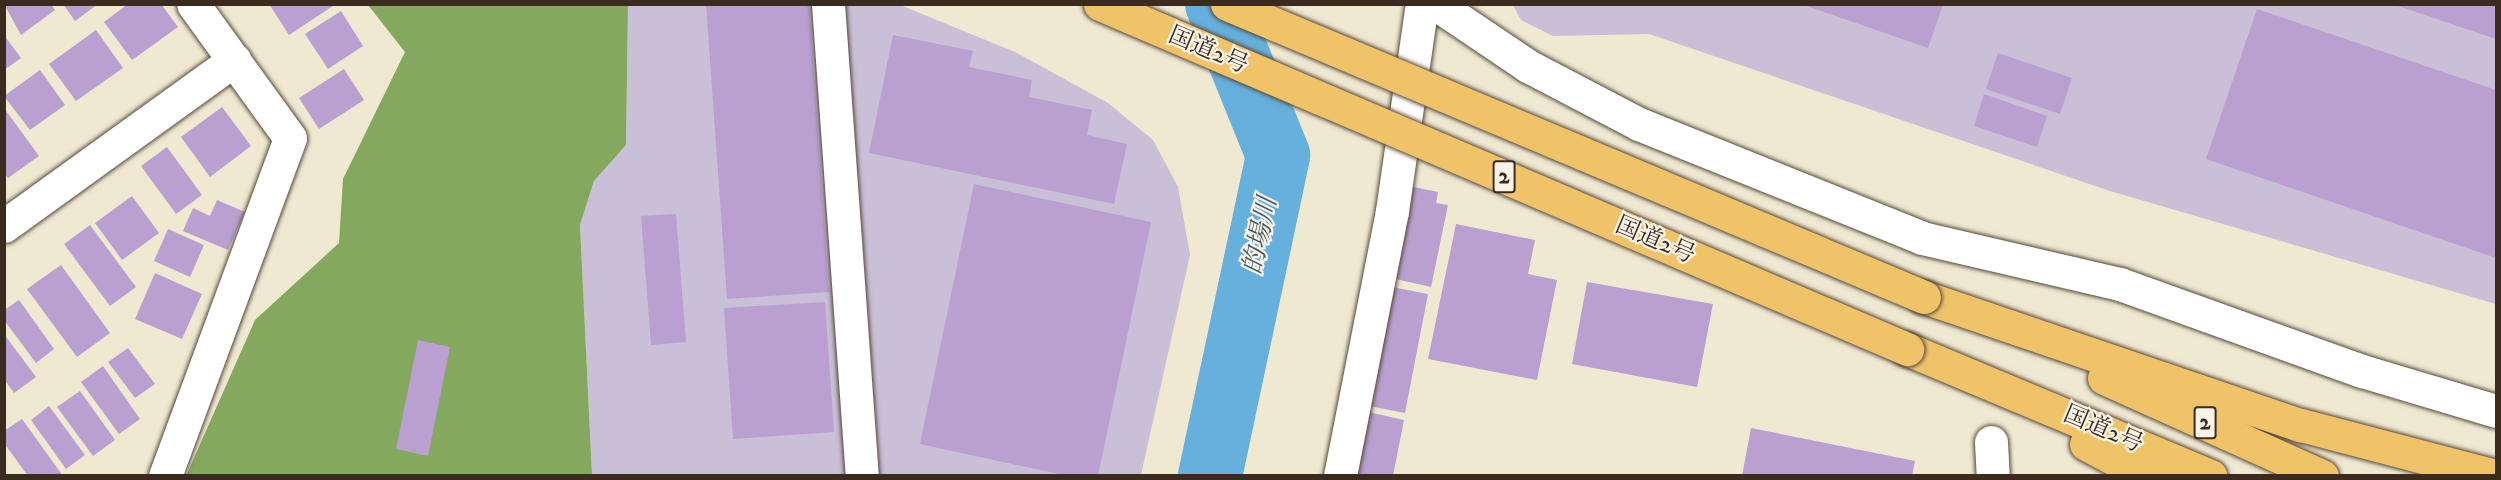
<!DOCTYPE html>
<html>
<head>
<meta charset="utf-8">
<style>
	body { margin:0 }
	#map { position:relative; width:2501px; height:480px; overflow:hidden; background:#efe9d2; font-family:"IM FELL DW Pica","Noto Serif JP",serif }
	div>[style] { position:absolute }
	.industrial>* { inset:0; background:#c9bfd7 }
	.forest>* { inset:0; background:#84a85d }
	.river>* { height:64px; margin:-32px; padding:0 32px; transform-origin:32px; border-radius:32px; background:#66b0de }
	.building>* { inset:0; background:#b9a0d1 }
	.roads { filter:drop-shadow(0 0 2px #564739) drop-shadow(0 0 2px #564739) }
	.minor>* { height:33px; margin:-16.5px; padding:0 16.5px; transform-origin:16.5px; border-radius:16.5px; background:#fff }
	.highway>* { height:33px; margin:-16.5px; padding:0 16.5px; transform-origin:16.5px; border-radius:16.5px; background:#f1c369 }
	.bridges { filter:drop-shadow(0 0 2px #564739) drop-shadow(0 0 2px #564739) }
	.highway-bridge>* { height:33px; margin:-16.5px; padding:0 16.5px; transform-origin:16.5px; border-radius:16.5px; background:#f1c369 }
	span { translate:-50% -50%; white-space:nowrap; text-align:center; line-height:1.15; -webkit-text-stroke:4.5px #f7f3e8; paint-order:stroke }
	.shield-label span { padding:2px 4px; background:#f7f3e8; border:2px solid; border-radius:4px; -webkit-text-stroke-width:0 }
	.shield-label { font-size:22px; color:#3b2a1e; font-weight:700 }
	.street-label { font-size:24px; color:#3b2a1e }
	.water-label { font-size:26px; color:#4a5961; font-style:italic }
	.frame { position:absolute; inset:0; border:6px solid #3b2a1e; pointer-events:none }
</style>
</head>
<body>
<div id="map">
	<div class="industrial">
		<i style="clip-path:polygon(628px 5px,900px 5px,1015px 52px,1108px 103px,1153px 140px,1178px 187px,1190px 255px,1141px 475px,592px 475px,580px 225px,594px 181px,626px 145px)"></i>
		<i style="clip-path:polygon(1513px 5px,2496px 5px,2496px 304px,2110px 191px,1649px 34px,1553px 36px,1521px 20px)"></i>
	</div>
	<div class="forest">
		<i style="clip-path:polygon(368px 5px,628px 5px,626px 145px,594px 181px,580px 225px,592px 475px,186px 476px,255px 320px,339px 243px,343px 179px,405px 52px)"></i>
	</div>
	<div class="river">
		<i style="left:1210px;top:476px;width:328px;rotate:-78deg"></i>
		<i style="left:1278px;top:155px;width:163px;rotate:-112deg"></i>
	</div>
	<div class="building">
		<i style="clip-path:polygon(4px 4px,51px 4px,55px 10px,21px 35px)"></i>
		<i style="clip-path:polygon(63px 4px,98px 4px,75px 21px)"></i>
		<i style="clip-path:polygon(128px 4px,161px 4px,178px 27px,132px 60px,104px 22px)"></i>
		<i style="clip-path:polygon(269px 4px,336px 4px,289px 35px)"></i>
		<i style="clip-path:polygon(706px 4px,809px 4px,829px 292px,727px 299px)"></i>
		<i style="clip-path:polygon(1801px 4px,1943px 4px,1928px 48px)"></i>
		<i style="clip-path:polygon(2395px 4px,2496px 4px,2496px 39px,2395px 5px)"></i>
		<i style="clip-path:polygon(2257px 9px,2496px 90px,2496px 258px,2206px 159px)"></i>
		<i style="clip-path:polygon(341px 11px,363px 46px,328px 69px,305px 34px)"></i>
		<i style="clip-path:polygon(96px 30px,123px 68px,76px 101px,49px 64px)"></i>
		<i style="clip-path:polygon(4px 35px,21px 58px,4px 70px)"></i>
		<i style="clip-path:polygon(893px 35px,973px 51px,969px 67px,1032px 80px,1029px 97px,1092px 110px,1087px 135px,1127px 144px,1114px 204px,869px 153px)"></i>
		<i style="clip-path:polygon(1998px 53px,2072px 78px,2060px 114px,1986px 89px)"></i>
		<i style="clip-path:polygon(344px 69px,364px 100px,319px 129px,299px 98px)"></i>
		<i style="clip-path:polygon(40px 70px,65px 105px,30px 130px,4px 96px)"></i>
		<i style="clip-path:polygon(1984px 94px,2047px 116px,2037px 147px,1974px 126px)"></i>
		<i style="clip-path:polygon(222px 107px,251px 146px,210px 177px,181px 137px)"></i>
		<i style="clip-path:polygon(4px 108px,39px 156px,8px 178px,4px 173px)"></i>
		<i style="clip-path:polygon(167px 147px,202px 195px,176px 214px,141px 166px)"></i>
		<i style="clip-path:polygon(974px 184px,1151px 222px,1098px 476px,1068px 476px,920px 444px)"></i>
		<i style="clip-path:polygon(1409px 186px,1438px 192px,1436px 203px,1448px 205px,1431px 287px,1391px 278px)"></i>
		<i style="clip-path:polygon(132px 196px,159px 233px,122px 260px,95px 223px)"></i>
		<i style="clip-path:polygon(217px 200px,245px 212px,228px 250px,183px 231px,193px 208px,210px 216px)"></i>
		<i style="clip-path:polygon(676px 214px,686px 342px,651px 345px,641px 216px)"></i>
		<i style="clip-path:polygon(1456px 224px,1535px 240px,1528px 274px,1557px 280px,1537px 380px,1428px 359px)"></i>
		<i style="clip-path:polygon(90px 225px,136px 287px,110px 306px,64px 244px)"></i>
		<i style="clip-path:polygon(168px 229px,204px 245px,190px 277px,154px 261px)"></i>
		<i style="clip-path:polygon(61px 265px,110px 333px,77px 357px,27px 289px)"></i>
		<i style="clip-path:polygon(155px 273px,202px 294px,182px 339px,135px 319px)"></i>
		<i style="clip-path:polygon(1587px 282px,1713px 304px,1697px 387px,1572px 364px)"></i>
		<i style="clip-path:polygon(1387px 286px,1428px 294px,1405px 413px,1364px 405px)"></i>
		<i style="clip-path:polygon(19px 300px,54px 349px,36px 363px,4px 320px,4px 310px)"></i>
		<i style="clip-path:polygon(825px 302px,834px 432px,733px 439px,724px 308px)"></i>
		<i style="clip-path:polygon(4px 334px,36px 377px,14px 393px,4px 379px)"></i>
		<i style="clip-path:polygon(418px 340px,450px 347px,428px 456px,396px 449px)"></i>
		<i style="clip-path:polygon(128px 348px,155px 384px,135px 398px,108px 362px)"></i>
		<i style="clip-path:polygon(103px 366px,140px 419px,119px 434px,81px 382px)"></i>
		<i style="clip-path:polygon(80px 391px,115px 440px,93px 456px,57px 407px)"></i>
		<i style="clip-path:polygon(49px 406px,85px 455px,66px 469px,31px 420px)"></i>
		<i style="clip-path:polygon(1364px 411px,1404px 420px,1393px 476px,1351px 476px)"></i>
		<i style="clip-path:polygon(22px 419px,63px 476px,28px 476px,4px 443px,4px 431px)"></i>
		<i style="clip-path:polygon(1751px 428px,1915px 461px,1912px 476px,1742px 476px)"></i>
	</div>
	<div class="roads">
		<div class="minor">
			<i style="left:828px;top:4px;width:473px;rotate:85.9deg"></i>
			<i style="left:1436px;top:4px;width:111px;rotate:34deg"></i>
			<i style="left:1528px;top:66px;width:125px;rotate:27.6deg"></i>
			<i style="left:1639px;top:124px;width:305px;rotate:21.9deg"></i>
			<i style="left:1922px;top:238px;width:203px;rotate:13.1deg"></i>
			<i style="left:2120px;top:284px;width:257px;rotate:19.8deg"></i>
			<i style="left:2362px;top:371px;width:140px;rotate:16.6deg"></i>
			<i style="left:4px;top:226px;width:284px;rotate:-35.8deg"></i>
			<i style="left:1991px;top:442px;width:34px;rotate:87deg"></i>
			<i style="left:165px;top:476px;width:360px;rotate:-69.7deg"></i>
			<i style="left:290px;top:138px;width:165px;rotate:-125.9deg"></i>
			<i style="left:1340px;top:476px;width:270px;rotate:-78.9deg"></i>
			<i style="left:1392px;top:211px;width:209px;rotate:-81.8deg"></i>
		</div>
		<div class="highway">
			<i style="left:1924px;top:297px;width:398px;rotate:18.8deg"></i>
			<i style="left:2301px;top:425px;width:202px;rotate:14.7deg"></i>
			<i style="left:1907px;top:349px;width:329px;rotate:22.7deg"></i>
			<i style="left:2104px;top:378px;width:239px;rotate:24.2deg"></i>
			<i style="left:2086px;top:444px;width:68px;rotate:28.1deg"></i>
		</div>
	</div>
	<div class="bridges">
		<div class="highway-bridge">
			<i style="left:1100px;top:4px;width:878px;rotate:23.15deg"></i>
			<i style="left:1227px;top:4px;width:756px;rotate:22.8deg"></i>
		</div>
	</div>
	<div class="shield-label">
		<span style="left:1504px;top:177px">2</span>
		<span style="left:2205px;top:423px">2</span>
	</div>
	<div class="street-label">
		<span style="left:1208px;top:51px;rotate:23deg">国道2号</span>
		<span style="left:1655px;top:241px;rotate:23deg">国道2号</span>
		<span style="left:2103px;top:430px;rotate:23deg">国道2号</span>
	</div>
	<div class="water-label">
		<span style="left:1261px;top:236px;rotate:-78deg">的場川</span>
	</div>
	<div class="frame"></div>
</div>
</body>
</html>
